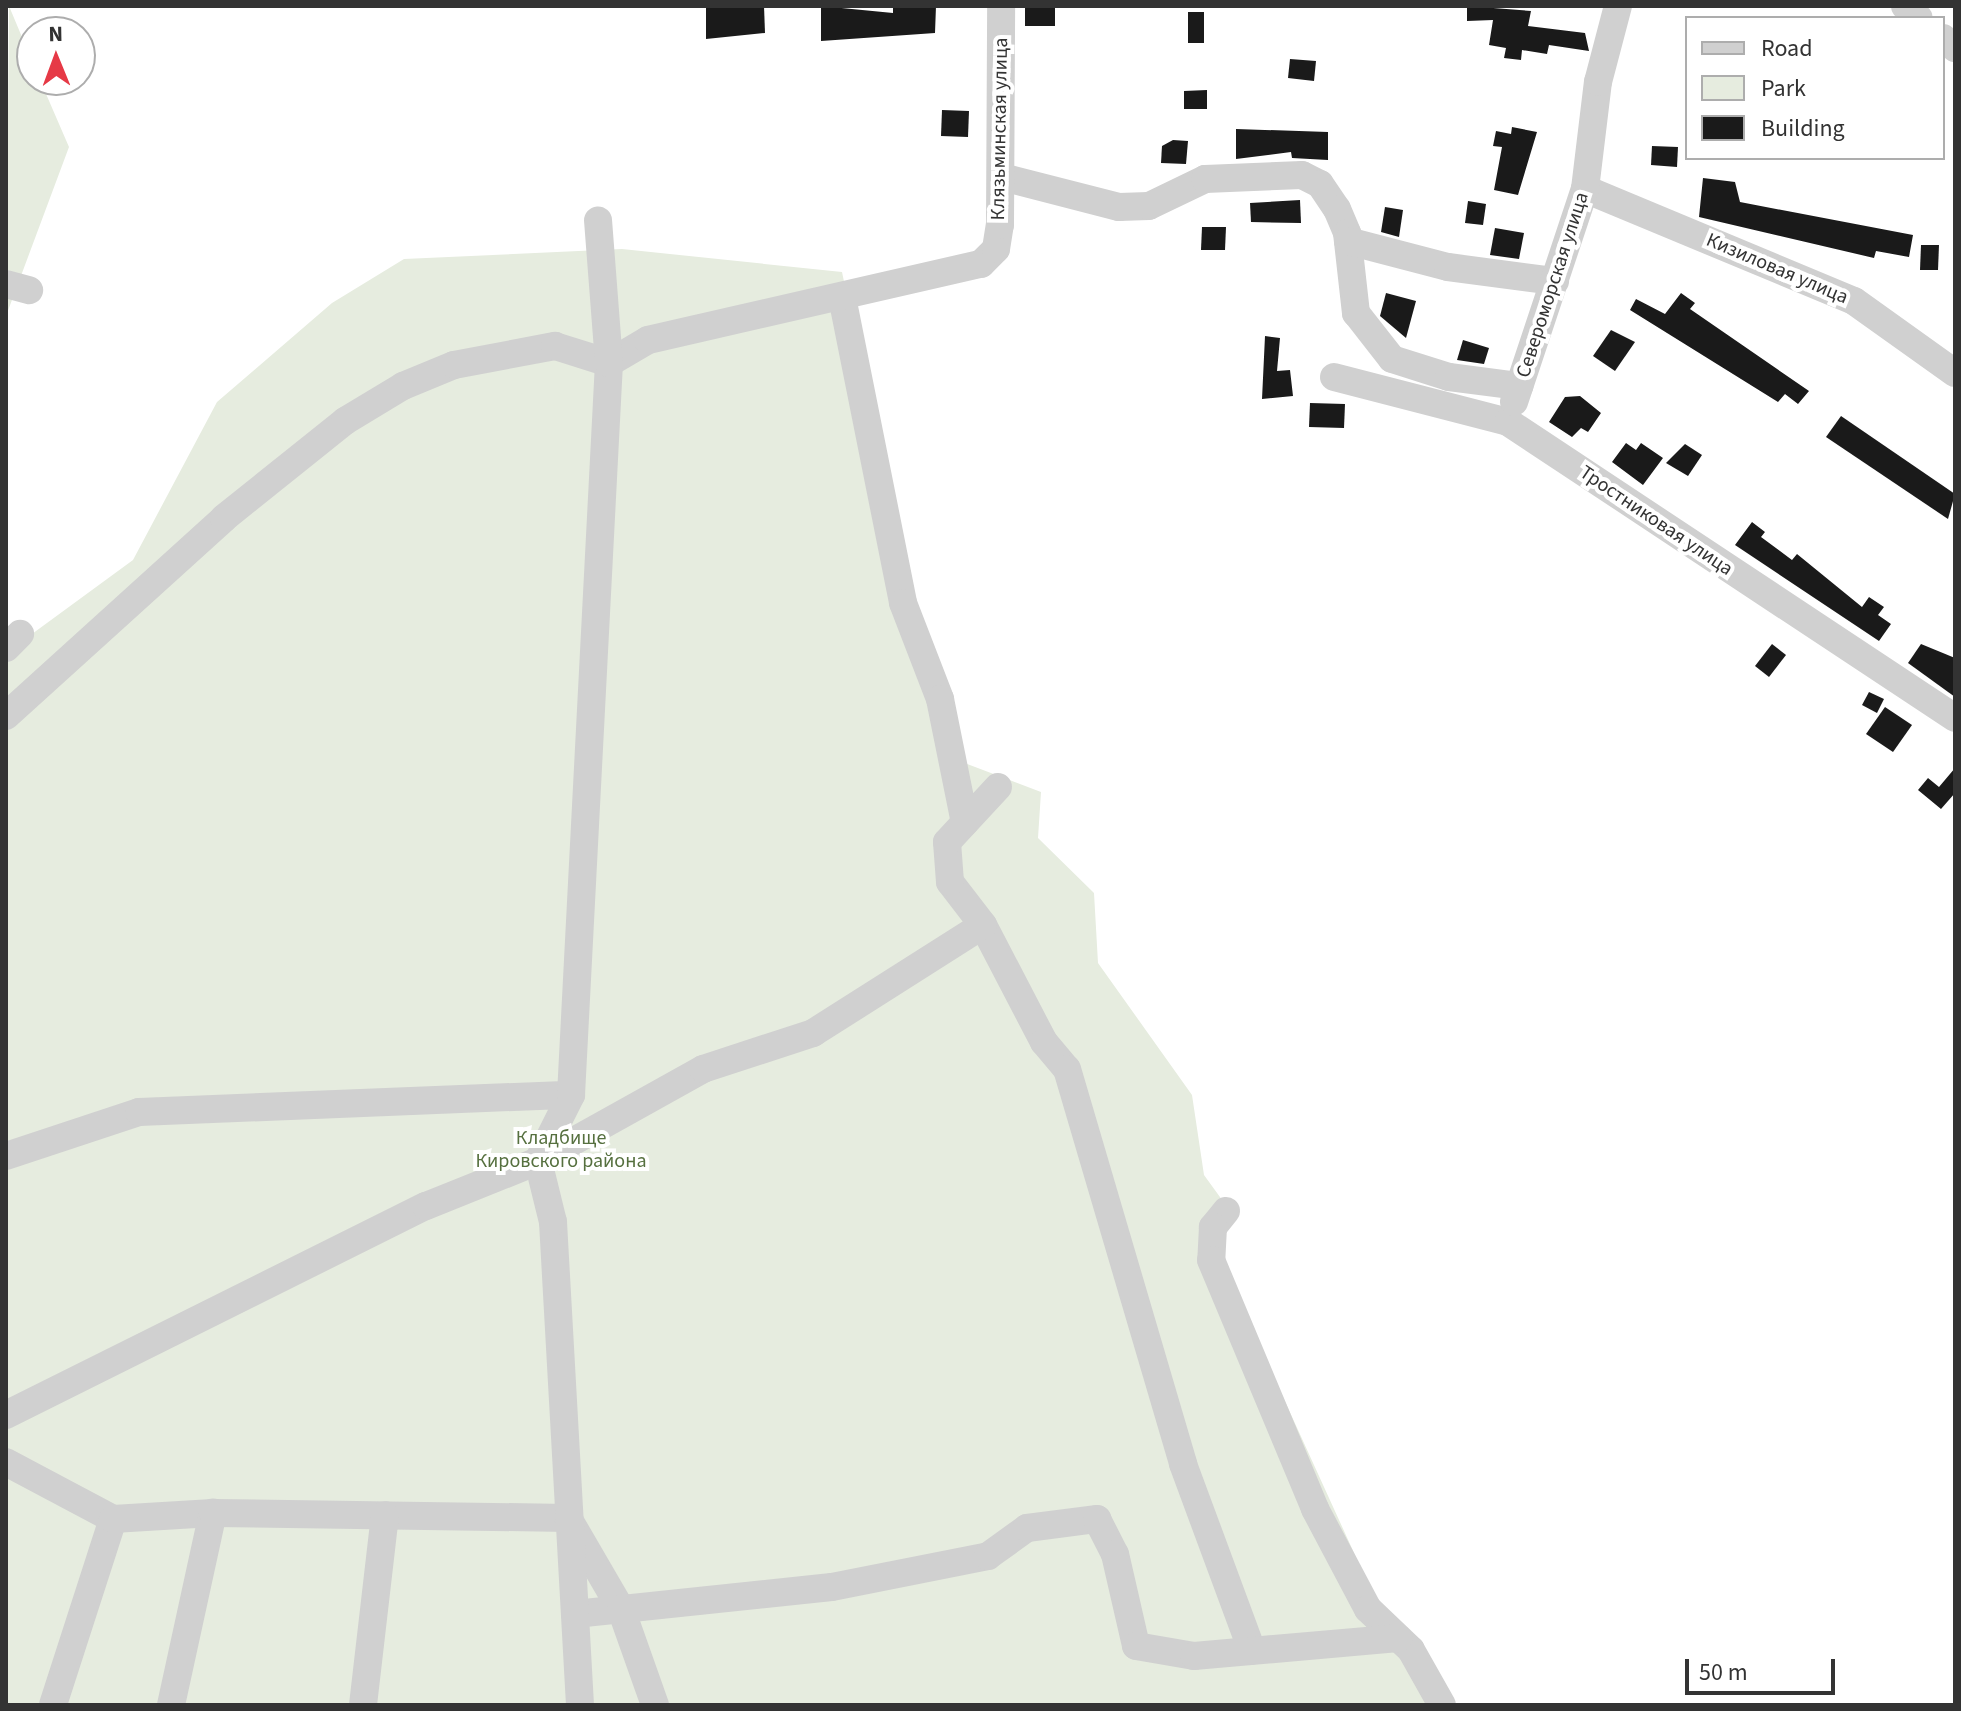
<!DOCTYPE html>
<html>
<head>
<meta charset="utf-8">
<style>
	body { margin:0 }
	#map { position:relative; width:1961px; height:1711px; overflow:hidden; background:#fff; font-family:"Source Sans 3",sans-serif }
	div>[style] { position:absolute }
	.green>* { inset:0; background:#e6ecdf }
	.building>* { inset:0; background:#1a1a1a }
	.minor>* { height:28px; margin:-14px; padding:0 14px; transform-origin:14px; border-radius:14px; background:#d0d0d0 }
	span { translate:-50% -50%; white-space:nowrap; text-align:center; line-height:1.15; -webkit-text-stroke:8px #fff; paint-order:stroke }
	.street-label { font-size:20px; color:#333 }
	.park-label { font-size:20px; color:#56703f }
	.frame { position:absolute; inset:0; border:8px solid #333; pointer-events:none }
	.legend { position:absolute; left:1685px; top:16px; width:260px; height:144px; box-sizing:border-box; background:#fff; border:2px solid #adadad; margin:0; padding:10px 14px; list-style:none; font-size:24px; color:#333 }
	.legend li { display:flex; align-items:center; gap:16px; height:40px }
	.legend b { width:40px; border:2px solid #adadad }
	.north { position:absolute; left:16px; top:16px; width:80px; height:80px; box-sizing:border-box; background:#fff; border:2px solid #adadad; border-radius:50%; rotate:359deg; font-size:22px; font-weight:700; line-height:32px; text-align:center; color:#333 }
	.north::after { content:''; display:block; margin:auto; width:28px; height:36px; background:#e63946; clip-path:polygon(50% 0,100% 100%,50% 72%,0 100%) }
	.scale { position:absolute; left:1685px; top:1659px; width:150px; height:36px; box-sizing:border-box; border:4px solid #333; border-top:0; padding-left:10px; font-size:24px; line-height:28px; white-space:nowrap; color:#333; -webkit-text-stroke:6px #fff; paint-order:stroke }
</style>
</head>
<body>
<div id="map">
	<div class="green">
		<i style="clip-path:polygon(9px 6px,32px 61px,32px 80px,40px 80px,69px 147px,6px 316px)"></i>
		<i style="clip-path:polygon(622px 249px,842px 272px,912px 606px,954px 759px,1041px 792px,1038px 838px,1094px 893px,1098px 963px,1192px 1095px,1204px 1175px,1233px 1215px,1224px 1229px,1222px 1263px,1375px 1599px,1452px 1705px,6px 1705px,6px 653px,133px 560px,217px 402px,332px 303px,404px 259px)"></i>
	</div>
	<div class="building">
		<i style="clip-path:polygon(706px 6px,764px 6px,765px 33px,706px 39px)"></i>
		<i style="clip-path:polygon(821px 6px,893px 13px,893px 6px,936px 6px,935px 33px,821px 41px)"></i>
		<i style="clip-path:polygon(1025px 6px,1055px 6px,1055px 26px,1025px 26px)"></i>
		<i style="clip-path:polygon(1467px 6px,1531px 11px,1528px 26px,1585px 33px,1589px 51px,1549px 45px,1547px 54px,1522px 50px,1521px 60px,1504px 58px,1506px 48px,1489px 45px,1493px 20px,1467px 21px)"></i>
		<i style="clip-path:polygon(1188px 12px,1204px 12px,1204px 43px,1188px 43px)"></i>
		<i style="clip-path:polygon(1290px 59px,1316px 61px,1314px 81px,1288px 78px)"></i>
		<i style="clip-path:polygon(1207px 90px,1207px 109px,1184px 109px,1184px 91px)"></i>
		<i style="clip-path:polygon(942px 110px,969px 111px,968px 137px,941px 136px)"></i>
		<i style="clip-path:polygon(1512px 127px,1537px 132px,1518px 195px,1494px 190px,1502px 147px,1493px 146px,1496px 131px,1511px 134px)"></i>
		<i style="clip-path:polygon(1236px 129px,1328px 132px,1328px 160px,1292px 158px,1291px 152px,1236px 159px)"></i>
		<i style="clip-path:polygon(1173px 140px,1188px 141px,1186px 164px,1161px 163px,1162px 146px)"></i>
		<i style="clip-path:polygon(1652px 146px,1678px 147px,1677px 167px,1651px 165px)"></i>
		<i style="clip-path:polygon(1703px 178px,1735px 182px,1740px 202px,1913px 235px,1909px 257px,1876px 251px,1874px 258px,1699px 217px)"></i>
		<i style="clip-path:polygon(1300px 200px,1301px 223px,1251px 222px,1250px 203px)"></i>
		<i style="clip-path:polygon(1468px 201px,1486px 204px,1483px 225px,1465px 223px)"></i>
		<i style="clip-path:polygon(1385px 207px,1403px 210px,1399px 237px,1381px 232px)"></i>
		<i style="clip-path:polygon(1202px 227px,1226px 227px,1225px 250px,1201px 250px)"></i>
		<i style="clip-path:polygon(1495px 228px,1524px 233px,1519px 259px,1490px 255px)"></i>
		<i style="clip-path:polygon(1921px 245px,1939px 245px,1938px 270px,1920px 270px)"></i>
		<i style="clip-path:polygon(1386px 293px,1416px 301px,1406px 338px,1380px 316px)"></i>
		<i style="clip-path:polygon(1681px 293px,1695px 303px,1690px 309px,1809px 391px,1798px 404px,1785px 394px,1778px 402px,1630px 310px,1636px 299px,1665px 314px)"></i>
		<i style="clip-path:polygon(1611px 330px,1635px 342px,1615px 371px,1593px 356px)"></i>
		<i style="clip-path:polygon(1265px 336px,1280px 338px,1277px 371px,1290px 370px,1293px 396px,1262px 399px)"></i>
		<i style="clip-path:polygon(1463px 340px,1489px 348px,1484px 364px,1457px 360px)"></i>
		<i style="clip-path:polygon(1580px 396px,1601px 413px,1588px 432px,1581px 428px,1572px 437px,1549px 422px,1565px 397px)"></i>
		<i style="clip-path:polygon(1310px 403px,1345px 404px,1344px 428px,1309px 427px)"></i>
		<i style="clip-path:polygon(1841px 416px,1955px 494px,1948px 519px,1826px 437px)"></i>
		<i style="clip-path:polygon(1626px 443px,1636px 450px,1641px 443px,1663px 458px,1643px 485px,1612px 462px)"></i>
		<i style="clip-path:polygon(1685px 444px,1702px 455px,1688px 476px,1666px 463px)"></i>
		<i style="clip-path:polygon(1752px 522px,1765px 532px,1761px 537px,1792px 560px,1797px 554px,1862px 607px,1869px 597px,1884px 607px,1878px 615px,1891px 624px,1879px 641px,1735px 545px)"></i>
		<i style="clip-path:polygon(1772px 644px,1786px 655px,1769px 677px,1755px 666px)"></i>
		<i style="clip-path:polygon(1921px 644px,1955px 658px,1955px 697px,1908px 663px)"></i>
		<i style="clip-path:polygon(1869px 692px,1884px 699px,1877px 713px,1862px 705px)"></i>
		<i style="clip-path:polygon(1885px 707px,1912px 725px,1893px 752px,1866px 734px)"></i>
		<i style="clip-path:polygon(1955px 768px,1955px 793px,1941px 809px,1918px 790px,1928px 778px,1939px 787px)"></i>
	</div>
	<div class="minor">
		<i style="left:1905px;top:6px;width:18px;rotate:41deg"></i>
		<i style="left:1943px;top:38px;width:16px;rotate:40deg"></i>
		<i style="left:1002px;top:177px;width:121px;rotate:14.4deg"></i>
		<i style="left:1119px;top:207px;width:30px;rotate:-2deg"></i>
		<i style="left:1149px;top:206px;width:62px;rotate:-25.7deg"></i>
		<i style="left:1205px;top:179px;width:97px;rotate:-2.4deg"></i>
		<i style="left:1302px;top:175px;width:20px;rotate:27deg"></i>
		<i style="left:1320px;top:184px;width:30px;rotate:56deg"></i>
		<i style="left:1337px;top:209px;width:26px;rotate:67deg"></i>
		<i style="left:1347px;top:233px;width:81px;rotate:83.6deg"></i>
		<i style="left:1356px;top:313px;width:58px;rotate:52deg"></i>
		<i style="left:1392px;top:359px;width:60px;rotate:17.5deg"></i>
		<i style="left:1449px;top:377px;width:71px;rotate:7.3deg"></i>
		<i style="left:1585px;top:189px;width:291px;rotate:22.6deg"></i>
		<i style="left:1854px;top:301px;width:124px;rotate:35.5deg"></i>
		<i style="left:1348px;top:241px;width:103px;rotate:14.6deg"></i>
		<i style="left:1448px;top:267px;width:108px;rotate:7.5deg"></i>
		<i style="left:6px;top:284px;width:24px;rotate:15deg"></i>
		<i style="left:842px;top:297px;width:312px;rotate:78.7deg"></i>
		<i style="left:903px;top:603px;width:103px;rotate:68.9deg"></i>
		<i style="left:940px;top:699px;width:126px;rotate:78.6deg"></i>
		<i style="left:1334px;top:377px;width:180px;rotate:14.5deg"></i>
		<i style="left:1508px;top:422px;width:536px;rotate:33.51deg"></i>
		<i style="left:1514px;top:402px;width:225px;rotate:-71.6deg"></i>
		<i style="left:1585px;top:189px;width:108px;rotate:-83.1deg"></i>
		<i style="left:1598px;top:82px;width:79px;rotate:-75.3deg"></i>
		<i style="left:6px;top:648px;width:20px;rotate:-45deg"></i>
		<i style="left:6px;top:716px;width:294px;rotate:-42.2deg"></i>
		<i style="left:224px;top:518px;width:155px;rotate:-38.7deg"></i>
		<i style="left:345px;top:421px;width:68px;rotate:-31.1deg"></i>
		<i style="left:403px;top:386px;width:55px;rotate:-22.4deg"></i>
		<i style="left:454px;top:365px;width:103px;rotate:-10.7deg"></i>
		<i style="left:555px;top:346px;width:57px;rotate:17.5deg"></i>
		<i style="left:609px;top:363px;width:45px;rotate:-30.5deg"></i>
		<i style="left:648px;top:340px;width:342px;rotate:-12.9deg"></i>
		<i style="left:981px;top:264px;width:21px;rotate:-45deg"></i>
		<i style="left:996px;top:249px;width:24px;rotate:-81deg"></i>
		<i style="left:1000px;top:225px;width:219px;rotate:-89.7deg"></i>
		<i style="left:983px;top:925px;width:132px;rotate:62.5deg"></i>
		<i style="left:1044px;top:1042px;width:35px;rotate:50deg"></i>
		<i style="left:1067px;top:1069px;width:412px;rotate:73.6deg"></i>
		<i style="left:1183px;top:1464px;width:199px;rotate:69.7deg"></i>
		<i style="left:6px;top:1156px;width:140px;rotate:-18.3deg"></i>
		<i style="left:139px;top:1112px;width:432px;rotate:-2.3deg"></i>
		<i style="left:1226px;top:1211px;width:21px;rotate:129deg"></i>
		<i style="left:1213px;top:1227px;width:33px;rotate:93deg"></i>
		<i style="left:1211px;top:1260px;width:270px;rotate:67.3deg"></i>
		<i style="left:1315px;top:1509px;width:113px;rotate:62.1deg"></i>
		<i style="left:1368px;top:1609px;width:59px;rotate:43.6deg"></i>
		<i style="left:1411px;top:1650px;width:63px;rotate:60.6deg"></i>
		<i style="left:6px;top:1415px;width:469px;rotate:-26.5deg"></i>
		<i style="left:426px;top:1206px;width:121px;rotate:-21.9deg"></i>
		<i style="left:538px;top:1161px;width:189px;rotate:-29.1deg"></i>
		<i style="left:703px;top:1069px;width:116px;rotate:-18.1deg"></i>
		<i style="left:813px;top:1033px;width:201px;rotate:-32.4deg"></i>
		<i style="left:983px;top:925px;width:54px;rotate:-127.5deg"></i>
		<i style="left:950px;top:882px;width:40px;rotate:-94.3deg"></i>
		<i style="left:947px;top:842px;width:75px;rotate:-47.2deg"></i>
		<i style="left:6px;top:1462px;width:121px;rotate:28deg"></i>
		<i style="left:113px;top:1519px;width:195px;rotate:107.9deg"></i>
		<i style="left:113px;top:1519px;width:100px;rotate:-3.4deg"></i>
		<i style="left:575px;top:1614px;width:258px;rotate:-6deg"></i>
		<i style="left:832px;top:1587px;width:159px;rotate:-11.2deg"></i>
		<i style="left:988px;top:1556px;width:48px;rotate:-35.7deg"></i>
		<i style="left:1027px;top:1528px;width:71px;rotate:-7.3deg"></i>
		<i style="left:1097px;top:1519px;width:39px;rotate:63deg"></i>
		<i style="left:1115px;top:1554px;width:94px;rotate:77.1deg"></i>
		<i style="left:1136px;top:1646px;width:59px;rotate:9.8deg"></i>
		<i style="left:1194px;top:1656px;width:205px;rotate:-5deg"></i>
		<i style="left:171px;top:1705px;width:197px;rotate:-77.7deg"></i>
		<i style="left:213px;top:1513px;width:355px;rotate:0.8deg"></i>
		<i style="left:568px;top:1518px;width:105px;rotate:59.8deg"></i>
		<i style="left:621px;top:1609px;width:102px;rotate:70.5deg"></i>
		<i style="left:363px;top:1705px;width:191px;rotate:-83.4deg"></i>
		<i style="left:580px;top:1705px;width:484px;rotate:-93.2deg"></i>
		<i style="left:553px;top:1222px;width:63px;rotate:-103.8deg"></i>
		<i style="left:538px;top:1161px;width:74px;rotate:-63.4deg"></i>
		<i style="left:571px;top:1095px;width:733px;rotate:-87.03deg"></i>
		<i style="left:609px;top:363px;width:143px;rotate:-94.4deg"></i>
	</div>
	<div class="street-label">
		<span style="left:1000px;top:129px;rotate:-89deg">Клязьминская улица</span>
		<span style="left:1777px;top:269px;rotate:23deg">Кизиловая улица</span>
		<span style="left:1553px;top:285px;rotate:-72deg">Североморская улица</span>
		<span style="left:1656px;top:521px;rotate:34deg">Тростниковая улица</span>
	</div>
	<div class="park-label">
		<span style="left:561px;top:1150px">Кладбище<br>Кировского района</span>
	</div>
	<div class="frame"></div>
	<ul class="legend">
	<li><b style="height:10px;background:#d0d0d0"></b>Road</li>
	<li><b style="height:22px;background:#e6ecdf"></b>Park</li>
	<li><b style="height:22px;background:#1a1a1a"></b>Building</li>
	</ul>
	<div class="north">N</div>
	<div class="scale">50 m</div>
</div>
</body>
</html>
